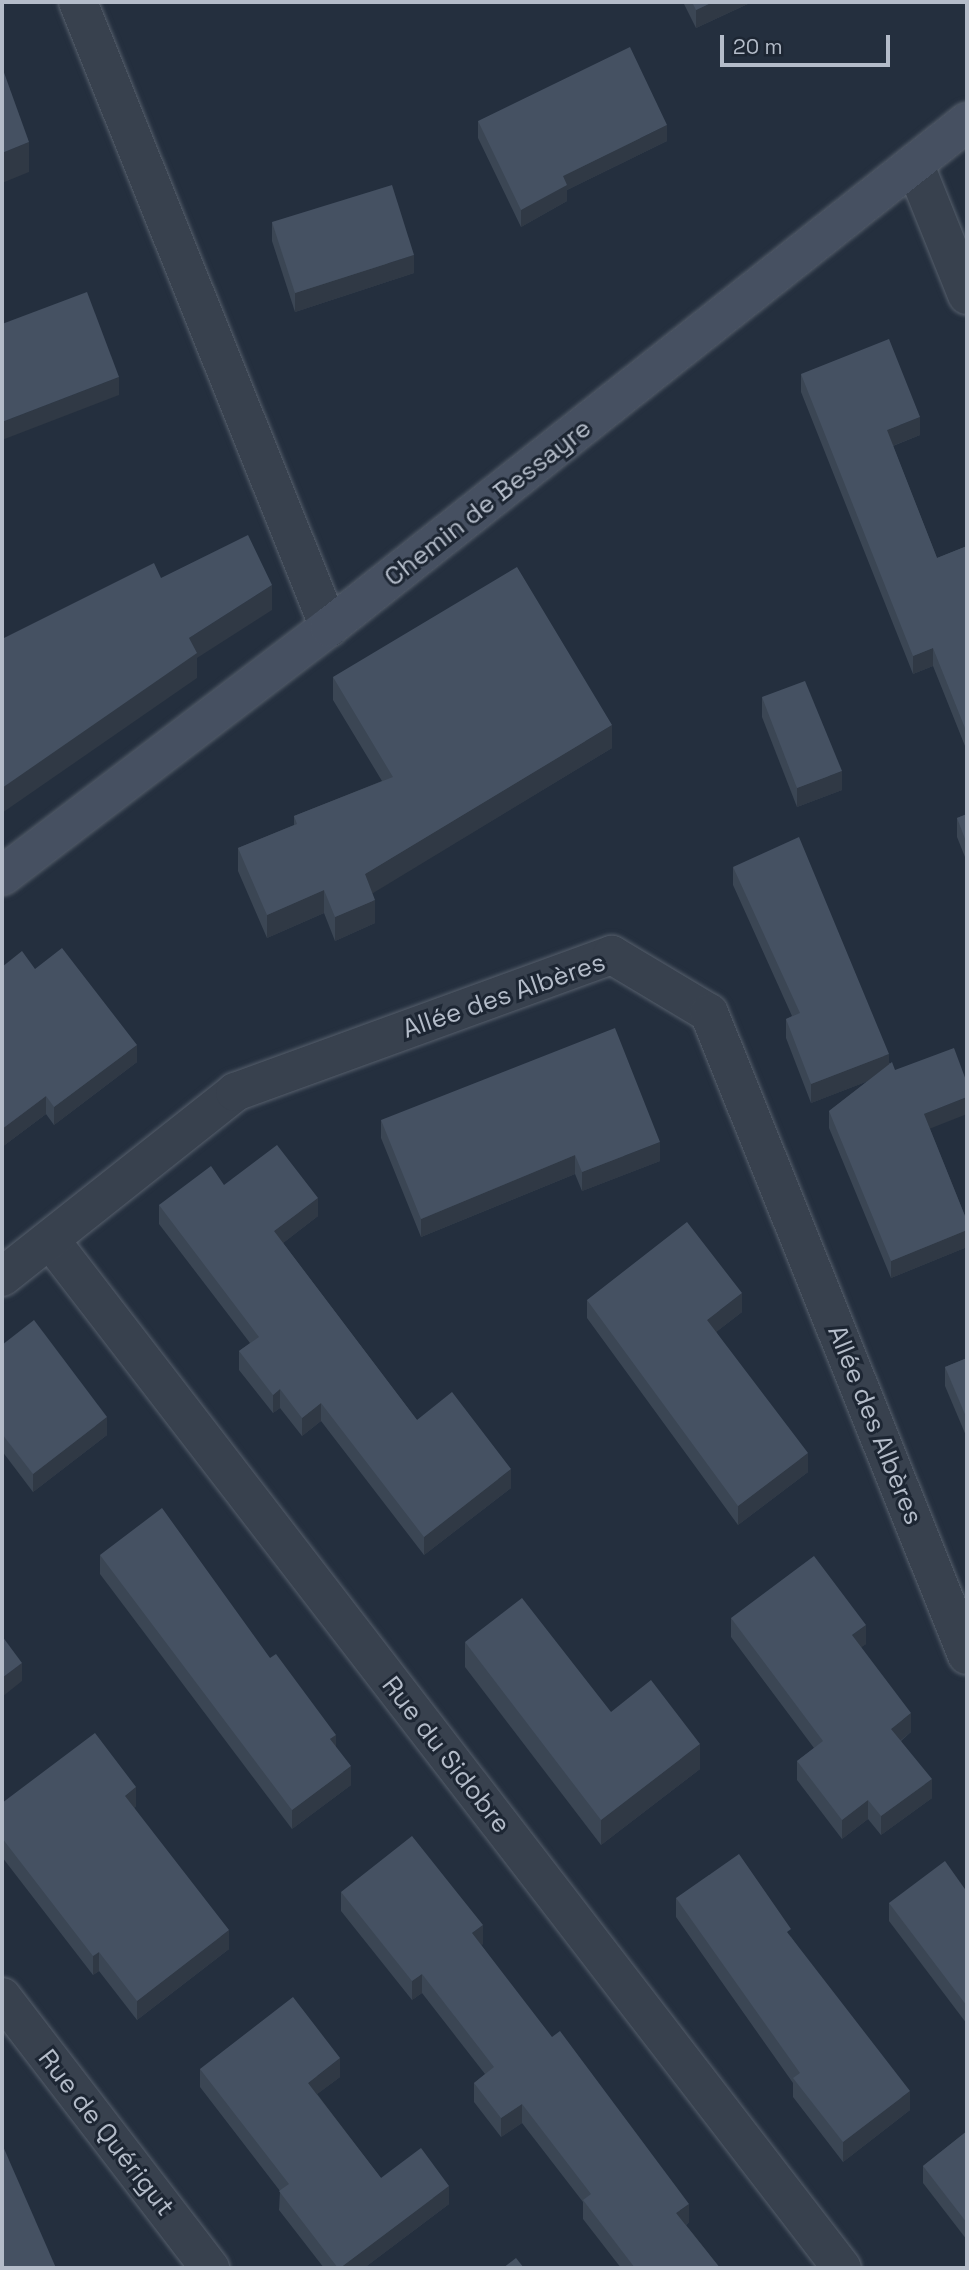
<!DOCTYPE html>
<html>
<head>
<meta charset="utf-8">
<style>
	body { margin:0 }
	#map { position:relative; width:969px; height:2270px; overflow:hidden; background:#242f3e; font-family:"Space Grotesk",sans-serif }
	div>[style] { position:absolute }
	.roads { filter:drop-shadow(0 0 2px #565f6c) drop-shadow(0 0 2px #565f6c) }
	.street>* { height:38px; margin:-19px; padding:0 19px; transform-origin:19px; border-radius:19px; background:#38414e }
	.secondary>* { height:38px; margin:-19px; padding:0 19px; transform-origin:19px; border-radius:19px; background:#465061 }
	.wall>* { inset:0; background:#3b4654 }
	.shaded-wall>* { inset:0; background:#303945 }
	.building>* { inset:0; background:#455162 }
	span { translate:-50% -50%; white-space:nowrap; text-align:center; line-height:1.15; -webkit-text-stroke:6px #1d2633; paint-order:stroke }
	.street-label { font-size:26px; color:#b4bcc9 }
	.frame { position:absolute; inset:0; border:4px solid #b4bcc9; pointer-events:none }
	.scale { position:absolute; left:720px; top:35px; width:170px; height:32px; box-sizing:border-box; border:4px solid #b4bcc9; border-top:0; padding-left:9px; font-size:21px; line-height:24px; white-space:nowrap; color:#b4bcc9; -webkit-text-stroke:5px #1d2633; paint-order:stroke }
</style>
</head>
<body>
<div id="map">
	<div class="roads">
		<div class="street">
			<i style="left:78px;top:2px;width:674px;rotate:68.12deg"></i>
			<i style="left:916px;top:168px;width:137px;rotate:68.1deg"></i>
			<i style="left:51px;top:1241px;width:1296px;rotate:52.4deg"></i>
			<i style="left:2px;top:1277px;width:298px;rotate:-38.4deg"></i>
			<i style="left:235px;top:1092px;width:401px;rotate:-20deg"></i>
			<i style="left:612px;top:955px;width:113px;rotate:30.9deg"></i>
			<i style="left:709px;top:1013px;width:692px;rotate:68.11deg"></i>
			<i style="left:2px;top:1997px;width:342px;rotate:52.5deg"></i>
		</div>
		<div class="secondary">
			<i style="left:2px;top:876px;width:411px;rotate:-37.3deg"></i>
			<i style="left:329px;top:627px;width:814px;rotate:-38.36deg"></i>
		</div>
	</div>
	<div class="wall">
		<i style="clip-path:polygon(683px 2px,752px 2px,696px 28px)"></i>
		<i style="clip-path:polygon(478px 121px,667px 141px,567px 190px,567px 201px,521px 227px,478px 138px)"></i>
		<i style="clip-path:polygon(272px 222px,414px 273px,295px 312px,272px 241px)"></i>
		<i style="clip-path:polygon(801px 374px,920px 435px,893px 446px,937px 558px,967px 546px,967px 751px,933px 666px,913px 674px,801px 392px)"></i>
		<i style="clip-path:polygon(333px 677px,612px 748px,372px 893px,375px 923px,335px 941px,324px 913px,267px 938px,238px 871px,238px 848px,294px 825px,294px 816px,382px 781px,333px 700px)"></i>
		<i style="clip-path:polygon(762px 697px,842px 790px,797px 807px,762px 717px)"></i>
		<i style="clip-path:polygon(967px 814px,967px 862px,957px 837px,957px 818px)"></i>
		<i style="clip-path:polygon(733px 867px,895px 1070px,930px 1129px,967px 1221px,967px 1247px,891px 1278px,829px 1128px,829px 1111px,868px 1081px,811px 1103px,786px 1038px,786px 1019px,792px 1016px,733px 885px)"></i>
		<i style="clip-path:polygon(2px 967px,35px 969px,137px 1062px,54px 1125px,46px 1114px,2px 1147px)"></i>
		<i style="clip-path:polygon(381px 1120px,660px 1161px,582px 1191px,575px 1174px,421px 1237px,381px 1138px)"></i>
		<i style="clip-path:polygon(224px 1185px,318px 1216px,283px 1243px,417px 1420px,511px 1488px,424px 1555px,321px 1421px,302px 1436px,280px 1408px,273px 1413px,239px 1370px,239px 1351px,250px 1343px,159px 1224px,159px 1205px)"></i>
		<i style="clip-path:polygon(587px 1300px,742px 1312px,716px 1332px,808px 1472px,738px 1525px,587px 1318px)"></i>
		<i style="clip-path:polygon(2px 1345px,107px 1435px,33px 1492px,2px 1451px)"></i>
		<i style="clip-path:polygon(967px 1358px,967px 1438px,945px 1386px,945px 1367px)"></i>
		<i style="clip-path:polygon(100px 1555px,270px 1658px,351px 1785px,292px 1829px,100px 1574px)"></i>
		<i style="clip-path:polygon(731px 1618px,866px 1644px,861px 1647px,911px 1732px,901px 1741px,932px 1798px,881px 1835px,868px 1819px,842px 1839px,797px 1780px,797px 1761px,814px 1748px,731px 1637px)"></i>
		<i style="clip-path:polygon(465px 1642px,611px 1712px,700px 1769px,601px 1845px,465px 1667px)"></i>
		<i style="clip-path:polygon(2px 1803px,136px 1806px,134px 1808px,229px 1949px,137px 2020px,99px 1971px,93px 1975px,2px 1857px)"></i>
		<i style="clip-path:polygon(341px 1892px,483px 1944px,481px 1945px,689px 2222px,686px 2225px,720px 2268px,621px 2268px,583px 2219px,583px 2202px,522px 2123px,501px 2137px,474px 2102px,474px 2083px,485px 2074px,422px 1993px,412px 2000px,341px 1911px)"></i>
		<i style="clip-path:polygon(967px 1892px,967px 2024px,889px 1921px,889px 1903px)"></i>
		<i style="clip-path:polygon(676px 1898px,791px 1937px,910px 2110px,843px 2162px,793px 2097px,793px 2083px,676px 1917px)"></i>
		<i style="clip-path:polygon(200px 2069px,340px 2077px,317px 2094px,381px 2178px,449px 2204px,364px 2268px,324px 2268px,279px 2210px,280px 2191px,200px 2087px)"></i>
		<i style="clip-path:polygon(967px 2131px,967px 2240px,923px 2183px,923px 2166px)"></i>
	</div>
	<div class="shaded-wall">
		<i style="clip-path:polygon(713px 2px,752px 2px,696px 28px,696px 10px)"></i>
		<i style="clip-path:polygon(667px 125px,667px 141px,567px 190px,567px 201px,521px 227px,521px 210px,563px 176px)"></i>
		<i style="clip-path:polygon(29px 142px,29px 172px,2px 183px,2px 153px)"></i>
		<i style="clip-path:polygon(414px 255px,414px 273px,295px 312px,295px 293px)"></i>
		<i style="clip-path:polygon(119px 377px,119px 395px,2px 440px,2px 422px)"></i>
		<i style="clip-path:polygon(920px 417px,920px 435px,887px 448px,887px 430px)"></i>
		<i style="clip-path:polygon(272px 585px,272px 610px,197px 658px,197px 678px,2px 813px,2px 788px,189px 638px)"></i>
		<i style="clip-path:polygon(933px 648px,933px 666px,913px 674px,913px 656px)"></i>
		<i style="clip-path:polygon(612px 725px,612px 748px,365px 898px,365px 874px)"></i>
		<i style="clip-path:polygon(842px 771px,842px 790px,797px 807px,797px 788px)"></i>
		<i style="clip-path:polygon(324px 890px,324px 913px,267px 938px,267px 915px)"></i>
		<i style="clip-path:polygon(375px 900px,375px 923px,335px 941px,335px 917px)"></i>
		<i style="clip-path:polygon(137px 1045px,137px 1062px,54px 1125px,54px 1107px)"></i>
		<i style="clip-path:polygon(889px 1054px,889px 1073px,811px 1103px,811px 1084px)"></i>
		<i style="clip-path:polygon(46px 1096px,46px 1114px,2px 1147px,2px 1129px)"></i>
		<i style="clip-path:polygon(967px 1097px,967px 1114px,924px 1131px,924px 1114px)"></i>
		<i style="clip-path:polygon(660px 1142px,660px 1161px,582px 1191px,582px 1172px)"></i>
		<i style="clip-path:polygon(575px 1155px,575px 1174px,421px 1237px,421px 1219px)"></i>
		<i style="clip-path:polygon(318px 1198px,318px 1216px,274px 1250px,274px 1231px)"></i>
		<i style="clip-path:polygon(967px 1230px,967px 1247px,891px 1278px,891px 1261px)"></i>
		<i style="clip-path:polygon(742px 1293px,742px 1312px,707px 1339px,707px 1320px)"></i>
		<i style="clip-path:polygon(280px 1389px,280px 1408px,273px 1413px,273px 1395px)"></i>
		<i style="clip-path:polygon(321px 1403px,321px 1421px,302px 1436px,302px 1418px)"></i>
		<i style="clip-path:polygon(107px 1417px,107px 1435px,33px 1492px,33px 1474px)"></i>
		<i style="clip-path:polygon(808px 1453px,808px 1472px,738px 1525px,738px 1506px)"></i>
		<i style="clip-path:polygon(511px 1469px,511px 1488px,424px 1555px,424px 1537px)"></i>
		<i style="clip-path:polygon(866px 1625px,866px 1644px,852px 1654px,852px 1635px)"></i>
		<i style="clip-path:polygon(22px 1663px,22px 1681px,2px 1697px,2px 1678px)"></i>
		<i style="clip-path:polygon(911px 1713px,911px 1732px,891px 1748px,891px 1729px)"></i>
		<i style="clip-path:polygon(336px 1735px,336px 1754px,330px 1739px)"></i>
		<i style="clip-path:polygon(700px 1744px,700px 1769px,601px 1845px,601px 1820px)"></i>
		<i style="clip-path:polygon(351px 1766px,351px 1785px,292px 1829px,292px 1810px)"></i>
		<i style="clip-path:polygon(932px 1779px,932px 1798px,881px 1835px,881px 1816px)"></i>
		<i style="clip-path:polygon(136px 1787px,136px 1806px,125px 1816px,125px 1796px)"></i>
		<i style="clip-path:polygon(868px 1800px,868px 1819px,842px 1839px,842px 1820px)"></i>
		<i style="clip-path:polygon(483px 1925px,483px 1944px,472px 1952px,472px 1933px)"></i>
		<i style="clip-path:polygon(229px 1930px,229px 1949px,137px 2020px,137px 2001px)"></i>
		<i style="clip-path:polygon(99px 1952px,99px 1971px,93px 1975px,93px 1956px)"></i>
		<i style="clip-path:polygon(422px 1974px,422px 1993px,412px 2000px,412px 1981px)"></i>
		<i style="clip-path:polygon(340px 2058px,340px 2077px,308px 2101px,308px 2083px)"></i>
		<i style="clip-path:polygon(910px 2091px,910px 2110px,843px 2162px,843px 2142px)"></i>
		<i style="clip-path:polygon(522px 2104px,522px 2123px,501px 2137px,501px 2118px)"></i>
		<i style="clip-path:polygon(449px 2186px,449px 2204px,364px 2268px,340px 2268px)"></i>
		<i style="clip-path:polygon(689px 2204px,689px 2222px,676px 2232px,676px 2213px)"></i>
	</div>
	<div class="building">
		<i style="clip-path:polygon(692px 2px,713px 2px,696px 10px)"></i>
		<i style="clip-path:polygon(630px 47px,667px 125px,563px 176px,567px 185px,521px 210px,478px 121px)"></i>
		<i style="clip-path:polygon(2px 67px,29px 142px,2px 153px)"></i>
		<i style="clip-path:polygon(392px 185px,414px 255px,295px 293px,272px 222px)"></i>
		<i style="clip-path:polygon(87px 292px,119px 377px,2px 422px,2px 324px)"></i>
		<i style="clip-path:polygon(889px 339px,920px 417px,887px 430px,937px 558px,967px 546px,967px 733px,933px 648px,913px 656px,801px 374px)"></i>
		<i style="clip-path:polygon(248px 535px,272px 585px,189px 638px,197px 653px,2px 788px,2px 639px,154px 563px,161px 578px)"></i>
		<i style="clip-path:polygon(517px 567px,612px 725px,365px 874px,375px 900px,335px 917px,324px 890px,267px 915px,238px 848px,297px 824px,294px 816px,393px 777px,333px 677px)"></i>
		<i style="clip-path:polygon(805px 681px,842px 771px,797px 788px,762px 697px)"></i>
		<i style="clip-path:polygon(967px 814px,967px 844px,957px 818px)"></i>
		<i style="clip-path:polygon(799px 837px,889px 1054px,811px 1084px,786px 1019px,800px 1013px,733px 867px)"></i>
		<i style="clip-path:polygon(62px 948px,137px 1045px,54px 1107px,46px 1096px,2px 1129px,2px 967px,22px 951px,35px 969px)"></i>
		<i style="clip-path:polygon(615px 1028px,660px 1142px,582px 1172px,575px 1155px,421px 1219px,381px 1120px)"></i>
		<i style="clip-path:polygon(954px 1048px,967px 1083px,967px 1097px,924px 1114px,967px 1221px,967px 1230px,891px 1261px,829px 1111px,892px 1062px,895px 1070px)"></i>
		<i style="clip-path:polygon(277px 1145px,318px 1198px,274px 1231px,417px 1420px,452px 1392px,511px 1469px,424px 1537px,321px 1403px,302px 1418px,280px 1389px,273px 1395px,239px 1351px,259px 1337px,159px 1205px,211px 1166px,224px 1185px)"></i>
		<i style="clip-path:polygon(687px 1222px,742px 1293px,707px 1320px,808px 1453px,738px 1506px,587px 1300px)"></i>
		<i style="clip-path:polygon(34px 1320px,107px 1417px,33px 1474px,2px 1434px,2px 1345px)"></i>
		<i style="clip-path:polygon(967px 1358px,967px 1419px,945px 1367px)"></i>
		<i style="clip-path:polygon(162px 1508px,270px 1658px,276px 1654px,336px 1735px,330px 1739px,351px 1766px,292px 1810px,100px 1555px)"></i>
		<i style="clip-path:polygon(814px 1556px,866px 1625px,852px 1635px,911px 1713px,891px 1729px,932px 1779px,881px 1816px,868px 1800px,842px 1820px,797px 1761px,823px 1741px,731px 1618px)"></i>
		<i style="clip-path:polygon(522px 1598px,611px 1712px,651px 1680px,700px 1744px,601px 1820px,465px 1642px)"></i>
		<i style="clip-path:polygon(2px 1636px,22px 1663px,2px 1678px)"></i>
		<i style="clip-path:polygon(95px 1733px,136px 1787px,125px 1796px,229px 1930px,137px 2001px,99px 1952px,93px 1956px,2px 1838px,2px 1803px)"></i>
		<i style="clip-path:polygon(412px 1836px,483px 1925px,472px 1933px,552px 2037px,560px 2031px,689px 2204px,676px 2213px,720px 2268px,635px 2268px,583px 2200px,591px 2194px,522px 2104px,501px 2118px,474px 2083px,494px 2067px,422px 1974px,412px 1981px,341px 1892px)"></i>
		<i style="clip-path:polygon(739px 1854px,791px 1929px,787px 1932px,910px 2091px,843px 2142px,793px 2078px,800px 2073px,676px 1898px)"></i>
		<i style="clip-path:polygon(945px 1861px,967px 1892px,967px 2006px,889px 1903px)"></i>
		<i style="clip-path:polygon(293px 1997px,340px 2058px,308px 2083px,381px 2178px,421px 2148px,449px 2186px,340px 2268px,338px 2268px,279px 2191px,289px 2184px,200px 2069px)"></i>
		<i style="clip-path:polygon(967px 2131px,967px 2223px,923px 2166px)"></i>
		<i style="clip-path:polygon(2px 2144px,56px 2268px,2px 2268px)"></i>
		<i style="clip-path:polygon(516px 2258px,524px 2268px,503px 2268px)"></i>
	</div>
	<div class="street-label">
		<span style="left:488px;top:503px;rotate:-38deg">Chemin de Bessayre</span>
		<span style="left:504px;top:996px;rotate:-19deg">Allée des Albères</span>
		<span style="left:875px;top:1425px;rotate:68deg">Allée des Albères</span>
		<span style="left:446px;top:1755px;rotate:52deg">Rue du Sidobre</span>
		<span style="left:106px;top:2133px;rotate:52deg">Rue de Quérigut</span>
	</div>
	<div class="frame"></div>
	<div class="scale">20 m</div>
</div>
</body>
</html>
